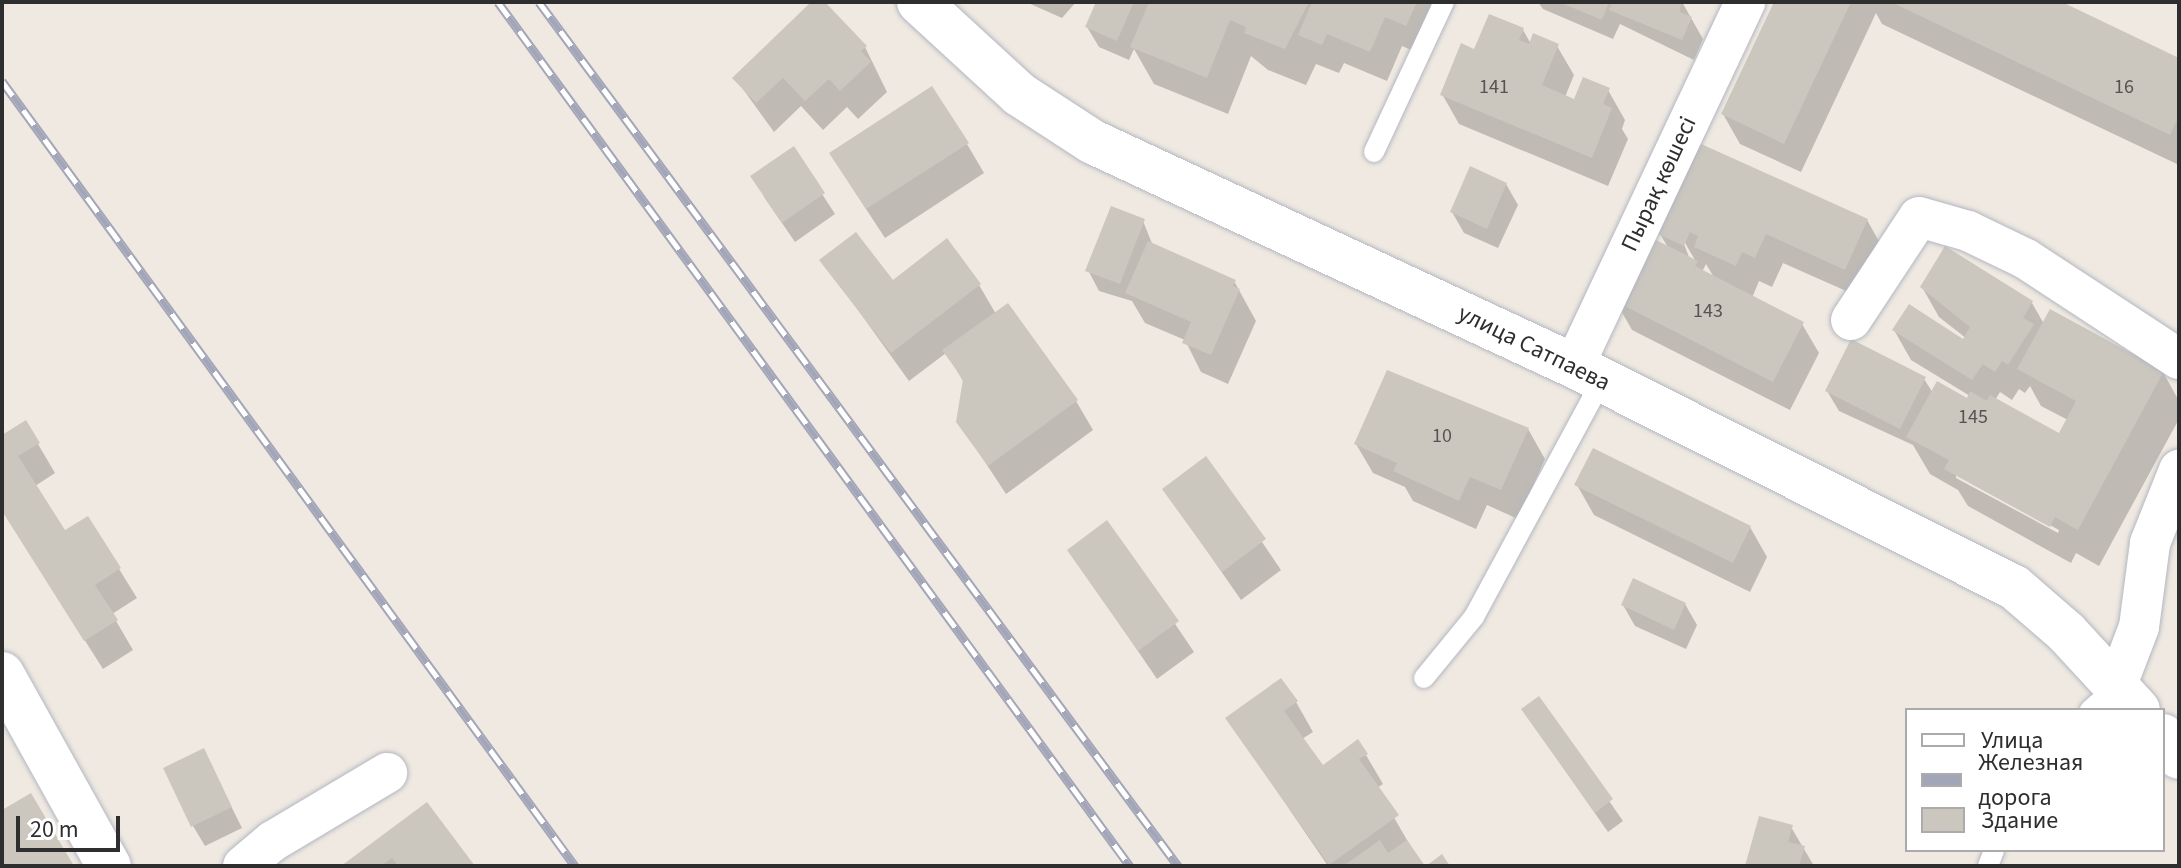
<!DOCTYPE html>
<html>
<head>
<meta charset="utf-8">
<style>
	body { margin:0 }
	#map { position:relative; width:2181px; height:868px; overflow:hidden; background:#efe9e1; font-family:"Source Sans 3",sans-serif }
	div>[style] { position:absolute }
	.shadow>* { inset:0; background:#0003 }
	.building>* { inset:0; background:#cbc7bf }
	.roads { filter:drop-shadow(0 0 2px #b4b7c1) drop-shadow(0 0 2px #b4b7c1) }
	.lane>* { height:20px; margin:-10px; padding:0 10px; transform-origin:10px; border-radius:10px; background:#fff }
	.street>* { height:40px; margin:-20px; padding:0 20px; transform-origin:20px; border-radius:20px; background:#fff }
	.secondary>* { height:44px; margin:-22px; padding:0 22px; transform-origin:22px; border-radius:22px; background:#fff }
	.rail>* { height:9px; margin-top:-4.5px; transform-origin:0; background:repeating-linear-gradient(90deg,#fff 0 18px,#a3a6b8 0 36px); box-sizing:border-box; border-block:2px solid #a3a6b8 }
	span { translate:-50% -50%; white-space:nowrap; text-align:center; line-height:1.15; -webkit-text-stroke:8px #fff; paint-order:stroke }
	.number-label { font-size:20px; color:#555452 }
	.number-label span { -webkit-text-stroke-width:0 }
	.street-label { font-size:24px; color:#2e2e2e }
	.frame { position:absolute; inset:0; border:4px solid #2e2e2e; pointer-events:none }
	.legend { position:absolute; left:1905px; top:708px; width:260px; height:144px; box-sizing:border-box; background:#fff; border:2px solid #ababab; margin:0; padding:10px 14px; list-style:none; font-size:24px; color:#2e2e2e }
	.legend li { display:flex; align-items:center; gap:16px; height:40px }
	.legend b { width:40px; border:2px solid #ababab }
	.scale { position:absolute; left:16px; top:816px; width:104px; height:36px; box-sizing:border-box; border:4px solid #2e2e2e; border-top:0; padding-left:10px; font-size:24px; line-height:28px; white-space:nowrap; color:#2e2e2e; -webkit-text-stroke:6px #fff; paint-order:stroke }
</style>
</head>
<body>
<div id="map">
	<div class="shadow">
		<i style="clip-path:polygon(814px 2px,822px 2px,865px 47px,887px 92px,858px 119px,847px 107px,823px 130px,801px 106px,774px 132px,735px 78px)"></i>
		<i style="clip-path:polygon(1026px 2px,1076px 2px,1062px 18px)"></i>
		<i style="clip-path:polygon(1098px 2px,1429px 2px,1439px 19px,1423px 55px,1402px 46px,1387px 81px,1344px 63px,1339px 73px,1316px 64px,1306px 85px,1268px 70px,1251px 56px,1228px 114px,1154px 84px,1134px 49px,1129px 60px,1099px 47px,1087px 27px)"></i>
		<i style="clip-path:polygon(1538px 2px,1682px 2px,1703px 39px,1694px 60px,1620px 24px,1613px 39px,1543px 9px)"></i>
		<i style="clip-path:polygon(1776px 2px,2057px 2px,2179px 60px,2179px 165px,1882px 24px,1876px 13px,1801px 172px,1740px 144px,1723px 114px)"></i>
		<i style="clip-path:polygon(1523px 30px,1531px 44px,1557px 46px,1574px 75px,1565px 97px,1575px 101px,1608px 90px,1625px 120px,1622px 129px,1628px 139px,1608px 186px,1459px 124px,1442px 94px,1475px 52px)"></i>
		<i style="clip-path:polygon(967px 144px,984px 173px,885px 238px,849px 183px)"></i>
		<i style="clip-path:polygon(793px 149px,835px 214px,795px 242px,764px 197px)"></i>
		<i style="clip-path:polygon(1506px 184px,1518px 205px,1498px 248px,1464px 233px,1452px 212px)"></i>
		<i style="clip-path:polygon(evenodd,1867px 220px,1884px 250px,1862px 298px,1783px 263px,1772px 287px,1759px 281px,1752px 298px,1802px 324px,1819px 353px,1790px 410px,1632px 330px,1615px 300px,1669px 249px,1660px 234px,1867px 220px,1681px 236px,1695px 260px,1690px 260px,1681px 236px,1867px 220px,1706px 264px,1715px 279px,1702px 272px,1706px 264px)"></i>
		<i style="clip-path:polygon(1143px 221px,1153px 246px,1234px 281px,1256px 321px,1228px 384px,1201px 372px,1185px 340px,1145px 323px,1132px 301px,1099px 291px,1088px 270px)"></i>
		<i style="clip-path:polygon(822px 260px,893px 283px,979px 285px,996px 314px,1076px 401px,1093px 430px,1006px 494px,958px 421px,965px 384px,946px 353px,909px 381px)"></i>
		<i style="clip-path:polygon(evenodd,1922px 287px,2032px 303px,2044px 324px,2163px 372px,2179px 401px,2179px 419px,2099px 566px,2076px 553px,2071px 563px,1968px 506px,1958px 490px,1930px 474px,1913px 445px,1839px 411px,1827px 391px,1924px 379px,1933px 393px,1967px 400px,1970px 396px,1911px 360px,1894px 330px,1971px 342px,1939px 317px,1922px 287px,2030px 386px,2041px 406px,2068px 420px,2060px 435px,1995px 400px,2000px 392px,2012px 400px,2019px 389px,2025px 393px,2030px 386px,1922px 287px,1956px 474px,2059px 530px,2058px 533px,1956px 478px,1956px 474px)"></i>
		<i style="clip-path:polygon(25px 422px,55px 473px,35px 486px,64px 533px,88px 519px,137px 598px,112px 614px,133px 650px,103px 669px,2px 510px,2px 437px)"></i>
		<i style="clip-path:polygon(1528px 429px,1545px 459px,1518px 519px,1487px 505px,1476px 529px,1413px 501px,1405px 487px,1373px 473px,1356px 444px)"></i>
		<i style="clip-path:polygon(1206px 459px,1281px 570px,1241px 600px,1164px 489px)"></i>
		<i style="clip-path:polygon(1577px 485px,1750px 527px,1767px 557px,1750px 592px,1594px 515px)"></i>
		<i style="clip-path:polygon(1107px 523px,1194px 652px,1157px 679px,1069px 550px)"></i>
		<i style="clip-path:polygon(1685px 604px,1697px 625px,1686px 649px,1635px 626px,1623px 605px)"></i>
		<i style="clip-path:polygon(1538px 699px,1623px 821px,1608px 832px,1523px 710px)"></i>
		<i style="clip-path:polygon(1296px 702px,1313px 732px,1302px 739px,1322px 767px,1366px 755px,1383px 784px,1377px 788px,1422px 866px,1328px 866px,1227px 718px)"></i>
		<i style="clip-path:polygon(203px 750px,242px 828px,205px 846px,193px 826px)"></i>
		<i style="clip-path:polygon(426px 805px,472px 866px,345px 866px)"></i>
		<i style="clip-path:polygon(1791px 827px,1814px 866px,1747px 866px)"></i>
	</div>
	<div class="building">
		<i style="clip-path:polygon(811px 2px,825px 2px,867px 46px,861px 51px,871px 62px,840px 91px,829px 79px,805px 101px,783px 78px,756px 103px,732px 78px)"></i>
		<i style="clip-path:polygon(1096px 2px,1134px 2px,1117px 41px,1085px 27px)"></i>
		<i style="clip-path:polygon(1149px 2px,1309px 2px,1285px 49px,1244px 33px,1246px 27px,1230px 20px,1207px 78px,1130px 47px)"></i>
		<i style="clip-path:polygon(1312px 2px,1417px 2px,1406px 26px,1385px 17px,1370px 52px,1327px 34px,1322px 45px,1298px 35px)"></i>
		<i style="clip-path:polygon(1559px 2px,1609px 2px,1602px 20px)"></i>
		<i style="clip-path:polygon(1612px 2px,1681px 2px,1680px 12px,1692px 17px,1682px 40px,1609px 10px)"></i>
		<i style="clip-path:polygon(1774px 2px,1851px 2px,1784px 144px,1721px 114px)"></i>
		<i style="clip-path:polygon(1891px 2px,2062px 2px,2179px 58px,2179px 116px,2170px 135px)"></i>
		<i style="clip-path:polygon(1489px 14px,1524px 28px,1519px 40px,1529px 44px,1533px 33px,1559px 44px,1542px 85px,1574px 99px,1583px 77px,1610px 88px,1603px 104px,1612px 108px,1592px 158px,1440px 95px,1461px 43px,1474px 49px)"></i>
		<i style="clip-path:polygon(932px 86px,969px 143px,866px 209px,829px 153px)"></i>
		<i style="clip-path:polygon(1699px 143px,1868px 219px,1845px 270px,1766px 234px,1755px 258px,1742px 252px,1736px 266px,1694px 247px,1698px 236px,1690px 232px,1684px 246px,1658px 234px)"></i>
		<i style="clip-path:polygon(794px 146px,825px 193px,782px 223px,750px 176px)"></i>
		<i style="clip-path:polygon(1470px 166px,1507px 183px,1487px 229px,1450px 212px)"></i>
		<i style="clip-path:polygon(1111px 206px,1145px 219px,1120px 284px,1085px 271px)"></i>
		<i style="clip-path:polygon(856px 232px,893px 280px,947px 238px,981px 284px,891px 353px,819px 260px)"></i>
		<i style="clip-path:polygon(1646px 235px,1698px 261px,1695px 266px,1804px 322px,1773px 382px,1613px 300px)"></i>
		<i style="clip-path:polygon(1148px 241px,1236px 280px,1233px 286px,1240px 289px,1211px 355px,1182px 343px,1191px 322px,1125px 293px)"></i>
		<i style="clip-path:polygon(1945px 246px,2033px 301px,2023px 318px,2034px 324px,2008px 365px,2002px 361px,1995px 372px,1983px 364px,1972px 380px,1892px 330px,1909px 304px,1963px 339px,1970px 327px,1920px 287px)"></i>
		<i style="clip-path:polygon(1008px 303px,1078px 400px,988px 466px,956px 422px,963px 379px,942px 350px)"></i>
		<i style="clip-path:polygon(2050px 309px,2164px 371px,2078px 530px,2055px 517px,2050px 527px,1944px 469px,1949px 460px,1906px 437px,1937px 381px,1967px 398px,1970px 391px,1987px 401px,1990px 395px,2059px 433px,2076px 401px,2017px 369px)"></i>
		<i style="clip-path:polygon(1851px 339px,1926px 377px,1900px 429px,1825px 391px)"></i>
		<i style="clip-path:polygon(1387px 370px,1529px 428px,1501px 490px,1470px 477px,1459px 501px,1393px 471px,1397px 463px,1354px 444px)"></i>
		<i style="clip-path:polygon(26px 420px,40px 443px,18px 456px,65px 530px,88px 516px,121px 568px,95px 585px,118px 620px,84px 641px,2px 511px,2px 435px)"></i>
		<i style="clip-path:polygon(1593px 448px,1751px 526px,1733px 563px,1574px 485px)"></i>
		<i style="clip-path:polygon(1206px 456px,1266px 539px,1222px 572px,1162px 489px)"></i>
		<i style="clip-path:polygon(1107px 520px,1179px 621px,1138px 651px,1067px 550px)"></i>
		<i style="clip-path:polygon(1633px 578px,1686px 603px,1674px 630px,1621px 605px)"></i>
		<i style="clip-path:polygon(1281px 678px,1298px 701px,1284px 711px,1323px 765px,1358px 739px,1368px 754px,1359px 759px,1399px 815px,1329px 865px,1225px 718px)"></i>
		<i style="clip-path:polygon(1539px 696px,1613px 799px,1595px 813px,1521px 709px)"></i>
		<i style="clip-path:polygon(204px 748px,232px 807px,191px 827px,163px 768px)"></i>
		<i style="clip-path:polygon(31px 793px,74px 866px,2px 866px,2px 810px)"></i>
		<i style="clip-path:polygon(427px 802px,475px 866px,398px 866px,392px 858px,381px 866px,341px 866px)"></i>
		<i style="clip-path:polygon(1759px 816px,1793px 825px,1788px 842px,1805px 846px,1799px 866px,1745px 866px)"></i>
		<i style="clip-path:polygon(1380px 840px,1388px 853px,1407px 840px,1425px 866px,1343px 866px)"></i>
		<i style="clip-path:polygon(1442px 854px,1450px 866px,1426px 866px)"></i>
	</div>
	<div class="roads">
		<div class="lane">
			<i style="left:1374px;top:152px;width:166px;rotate:-65deg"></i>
			<i style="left:1424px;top:678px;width:79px;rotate:-50.7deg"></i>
			<i style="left:1474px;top:617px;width:269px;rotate:-61.6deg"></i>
			<i style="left:2090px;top:710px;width:35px;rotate:-41deg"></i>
			<i style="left:1988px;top:866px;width:17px;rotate:-69deg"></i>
		</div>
		<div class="street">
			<i style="left:1851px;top:320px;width:123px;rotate:-56.6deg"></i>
			<i style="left:1919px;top:217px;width:51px;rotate:15.9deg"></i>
			<i style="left:1968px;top:231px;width:64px;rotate:25.8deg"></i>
			<i style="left:2026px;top:259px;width:183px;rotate:33.2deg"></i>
			<i style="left:1574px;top:366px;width:402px;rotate:-64.8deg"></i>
			<i style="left:2116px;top:687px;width:64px;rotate:-69deg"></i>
			<i style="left:2139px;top:627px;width:85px;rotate:-82.5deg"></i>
			<i style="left:2150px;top:543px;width:79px;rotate:-68.3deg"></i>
			<i style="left:243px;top:866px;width:39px;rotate:-40deg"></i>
			<i style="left:273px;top:841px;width:133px;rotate:-30.8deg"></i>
		</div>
		<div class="secondary">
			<i style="left:919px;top:2px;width:136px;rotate:42.6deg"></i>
			<i style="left:1019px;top:94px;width:88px;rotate:33deg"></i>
			<i style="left:1093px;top:142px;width:531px;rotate:24.97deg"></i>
			<i style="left:1574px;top:366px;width:492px;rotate:26.7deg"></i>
			<i style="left:2014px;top:587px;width:69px;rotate:40.9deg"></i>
			<i style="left:2066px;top:632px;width:106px;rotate:47.3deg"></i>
			<i style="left:2px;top:674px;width:220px;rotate:60.9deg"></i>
			<i style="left:2163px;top:736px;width:26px;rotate:53deg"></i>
		</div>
	</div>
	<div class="rail">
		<i style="left:498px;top:2px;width:1070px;rotate:53.82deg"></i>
		<i style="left:539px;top:2px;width:1075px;rotate:53.51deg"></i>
		<i style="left:2px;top:81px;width:972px;rotate:53.87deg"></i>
	</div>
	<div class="number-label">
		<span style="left:1494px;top:87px">141</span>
		<span style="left:2124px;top:87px">16</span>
		<span style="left:1708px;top:311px">143</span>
		<span style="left:1973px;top:417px">145</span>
		<span style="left:1442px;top:436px">10</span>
	</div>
	<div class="street-label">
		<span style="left:1659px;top:184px;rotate:-65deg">Пырақ көшесі</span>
		<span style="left:1534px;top:348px;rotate:26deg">улица Сатпаева</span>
	</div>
	<div class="frame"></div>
	<ul class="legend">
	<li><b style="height:10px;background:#fff"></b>Улица</li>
	<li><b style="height:10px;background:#a3a6b8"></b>Железная дорога</li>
	<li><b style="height:22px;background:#cbc7bf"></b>Здание</li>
	</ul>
	<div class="scale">20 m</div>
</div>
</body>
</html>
